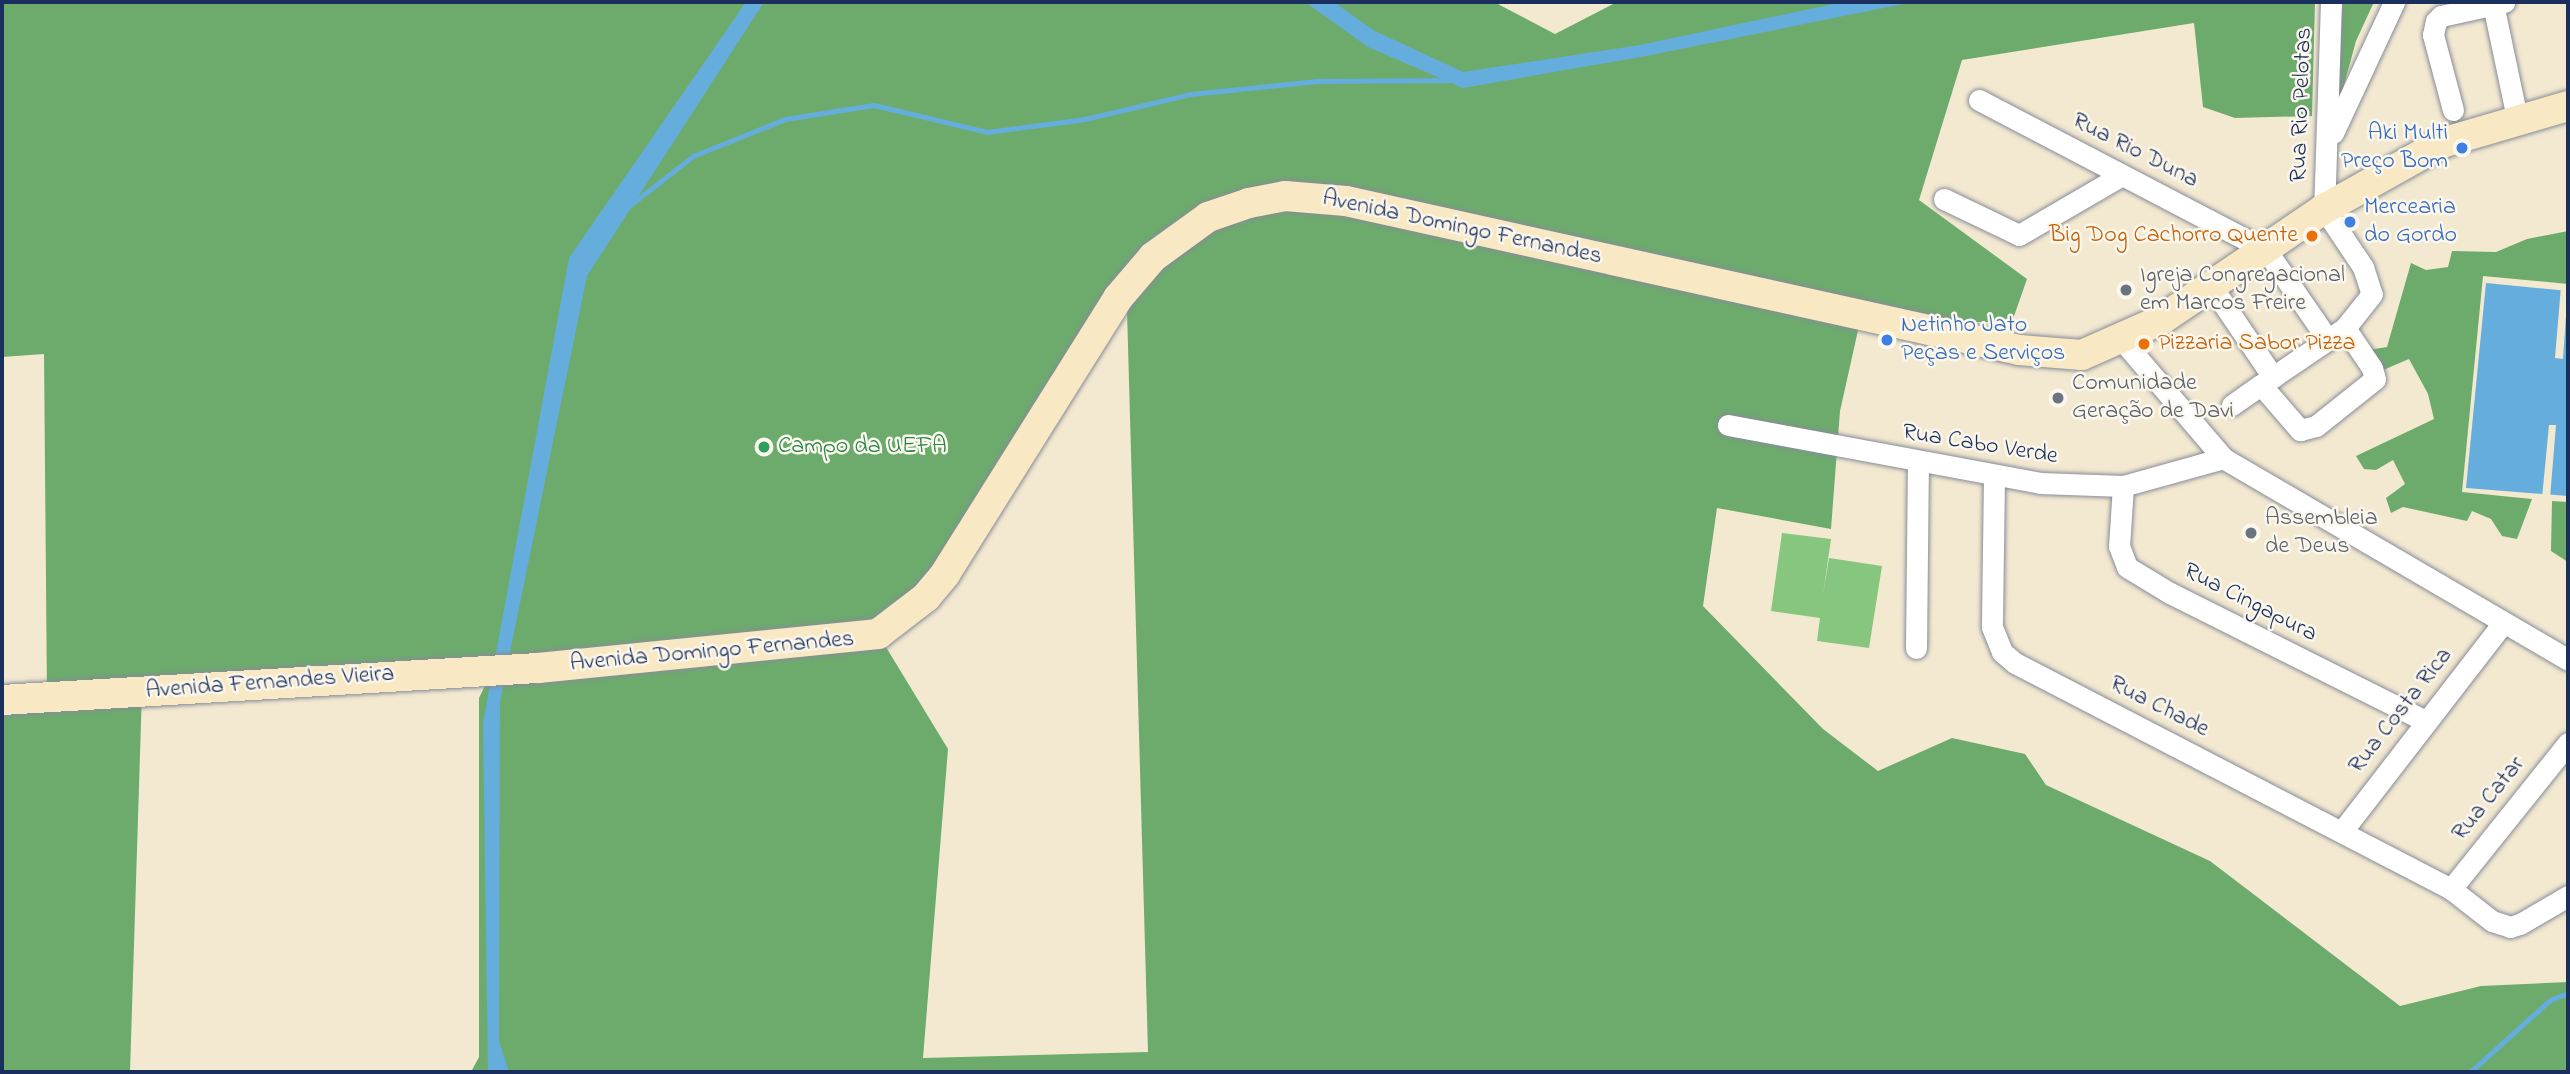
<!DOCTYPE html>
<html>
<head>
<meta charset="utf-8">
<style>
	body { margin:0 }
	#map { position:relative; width:2570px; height:1074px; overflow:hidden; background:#f3e9d1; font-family:"Indie Flower",sans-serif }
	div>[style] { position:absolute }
	.green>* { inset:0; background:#87c67e }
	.forest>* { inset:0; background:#6dab6d }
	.water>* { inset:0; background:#65addc }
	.pier>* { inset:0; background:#f3e9d1 }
	.stream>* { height:5px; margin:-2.5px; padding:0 2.5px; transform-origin:2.5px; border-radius:2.5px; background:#65addc }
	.roads { filter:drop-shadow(0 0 2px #878c98) drop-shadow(0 0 2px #878c98) }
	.minor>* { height:21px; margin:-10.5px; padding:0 10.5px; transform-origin:10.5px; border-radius:10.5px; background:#fff }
	.secondary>* { height:30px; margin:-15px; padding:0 15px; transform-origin:15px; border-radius:15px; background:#f8e8c3 }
	.dots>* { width:19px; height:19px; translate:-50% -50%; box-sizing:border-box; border:4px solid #fbf7ec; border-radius:50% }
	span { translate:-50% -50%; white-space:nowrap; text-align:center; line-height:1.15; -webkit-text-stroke:5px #fbf7ec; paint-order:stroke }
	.street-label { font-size:24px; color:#1b2f5e }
	.shop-label { font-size:24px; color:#366cbe }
	.right { translate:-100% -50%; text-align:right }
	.left { translate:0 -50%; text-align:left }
	.food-label { font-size:24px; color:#c56008 }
	.worship-label { font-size:24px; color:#5b616d }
	.leisure-label { font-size:24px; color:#27864d }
	.frame { position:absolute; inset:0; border:4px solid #1b2f5e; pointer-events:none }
</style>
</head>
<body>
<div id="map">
	<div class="green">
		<i style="clip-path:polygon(1782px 533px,1831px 539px,1823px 595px,1829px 558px,1882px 566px,1869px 648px,1817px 641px,1820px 618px,1771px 611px)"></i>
	</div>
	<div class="forest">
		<i style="clip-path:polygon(evenodd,2px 2px,1494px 2px,1555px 34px,1617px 2px,2315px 2px,2312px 116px,2235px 118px,2203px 107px,2194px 23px,1962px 60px,1919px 200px,2027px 279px,2012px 322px,1891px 322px,1861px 317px,1840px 411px,1831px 529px,1717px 508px,1703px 606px,1823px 729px,1878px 771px,1952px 738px,2025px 754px,2046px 785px,2210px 861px,2400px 1006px,2481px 986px,2568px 982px,2568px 1072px,471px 1072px,479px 1057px,479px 698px,492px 671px,142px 691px,130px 1072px,2px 1072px,2px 700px,47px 696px,44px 354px,2px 357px,2px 2px,1127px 311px,1148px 1052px,923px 1058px,948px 749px,878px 634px,945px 574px,1127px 311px)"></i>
		<i style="clip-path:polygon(2340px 2px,2374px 2px,2356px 41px,2335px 118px)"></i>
		<i style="clip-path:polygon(2568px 231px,2568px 284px,2483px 276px,2462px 492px,2532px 499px,2517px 539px,2502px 536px,2491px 519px,2472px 511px,2467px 521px,2403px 507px,2391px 513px,2386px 498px,2405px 484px,2393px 460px,2376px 470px,2364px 469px,2356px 456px,2434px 419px,2428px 394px,2409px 359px,2381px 371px,2368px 350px,2387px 347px,2411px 263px,2426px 270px,2448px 267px,2452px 251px,2496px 252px,2527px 239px)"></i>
		<i style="clip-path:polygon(2552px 501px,2568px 502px,2568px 562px,2551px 551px)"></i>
	</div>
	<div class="water">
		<i style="clip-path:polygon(746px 2px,764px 2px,587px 276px,500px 701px,499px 1041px,509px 1072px,488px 1072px,483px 723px,569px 258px)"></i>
		<i style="clip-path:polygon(1305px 2px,1334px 2px,1373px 30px,1463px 72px,1640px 45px,1843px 2px,1913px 2px,1646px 56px,1463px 88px,1368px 47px)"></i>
		<i style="clip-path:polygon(2486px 283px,2568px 291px,2568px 496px,2466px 488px)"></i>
	</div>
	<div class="pier">
		<i style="clip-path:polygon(2561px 286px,2568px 287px,2563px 359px,2555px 358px)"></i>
		<i style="clip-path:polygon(2549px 425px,2556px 425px,2550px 498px,2542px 498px)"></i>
	</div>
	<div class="stream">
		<i style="left:629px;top:206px;width:81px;rotate:-38deg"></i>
		<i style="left:693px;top:156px;width:99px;rotate:-21.9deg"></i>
		<i style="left:785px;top:119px;width:90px;rotate:-8.9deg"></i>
		<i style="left:874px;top:105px;width:116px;rotate:13.4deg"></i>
		<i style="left:987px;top:132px;width:99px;rotate:-7.6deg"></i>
		<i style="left:1085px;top:119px;width:109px;rotate:-13.3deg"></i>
		<i style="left:1191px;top:94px;width:127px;rotate:-5.9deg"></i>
		<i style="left:1317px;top:81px;width:136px;rotate:-0.4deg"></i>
		<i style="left:2470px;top:1072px;width:108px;rotate:-42deg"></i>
		<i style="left:2550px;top:1000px;width:19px;rotate:-21deg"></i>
	</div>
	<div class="roads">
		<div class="minor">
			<i style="left:2331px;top:2px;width:207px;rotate:91.9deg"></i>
			<i style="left:2324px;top:209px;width:70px;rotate:56.1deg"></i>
			<i style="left:2363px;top:267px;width:28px;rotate:72deg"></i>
			<i style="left:2372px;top:294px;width:43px;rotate:128.5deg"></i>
			<i style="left:2345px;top:328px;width:102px;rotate:145.8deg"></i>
			<i style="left:2261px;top:385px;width:60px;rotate:49.1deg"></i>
			<i style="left:2300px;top:430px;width:16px;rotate:-14deg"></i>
			<i style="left:2316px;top:426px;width:75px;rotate:-38.5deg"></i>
			<i style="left:2375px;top:379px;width:11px;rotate:-105deg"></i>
			<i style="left:2372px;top:368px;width:48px;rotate:-124deg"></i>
			<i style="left:2493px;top:4px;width:116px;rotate:78.1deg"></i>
			<i style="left:1979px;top:100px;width:324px;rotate:27.6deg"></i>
			<i style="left:2266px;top:250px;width:109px;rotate:55.4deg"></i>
			<i style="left:2453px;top:110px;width:78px;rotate:-104.9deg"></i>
			<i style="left:2433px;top:35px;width:14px;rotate:-78deg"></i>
			<i style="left:2436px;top:21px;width:7px;rotate:-45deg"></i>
			<i style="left:2441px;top:16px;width:65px;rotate:-12.5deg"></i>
			<i style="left:2333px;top:133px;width:145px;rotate:-65deg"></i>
			<i style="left:1944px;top:199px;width:83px;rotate:25.6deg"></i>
			<i style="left:2019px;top:235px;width:119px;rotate:-30.2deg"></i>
			<i style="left:2212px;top:287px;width:109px;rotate:55.9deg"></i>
			<i style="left:2122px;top:340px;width:155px;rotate:49.4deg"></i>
			<i style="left:2223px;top:458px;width:400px;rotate:30.3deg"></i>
			<i style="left:2232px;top:405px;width:35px;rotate:-35deg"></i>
			<i style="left:1728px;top:425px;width:317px;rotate:10.5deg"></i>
			<i style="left:2040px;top:483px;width:83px;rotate:2.1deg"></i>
			<i style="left:2123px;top:486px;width:104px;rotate:-15.6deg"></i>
			<i style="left:1994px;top:477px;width:150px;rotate:90.8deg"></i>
			<i style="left:1992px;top:627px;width:27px;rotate:68deg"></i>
			<i style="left:2002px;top:652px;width:17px;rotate:40deg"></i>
			<i style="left:2015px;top:663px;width:491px;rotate:27.4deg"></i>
			<i style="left:2451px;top:889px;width:52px;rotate:38deg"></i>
			<i style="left:2492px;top:921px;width:19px;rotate:18deg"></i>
			<i style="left:2510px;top:927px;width:10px;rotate:-17deg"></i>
			<i style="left:2520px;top:924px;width:56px;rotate:-30.3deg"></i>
			<i style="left:2123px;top:486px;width:60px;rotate:93.8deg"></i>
			<i style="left:2119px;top:546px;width:22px;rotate:69deg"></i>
			<i style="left:2127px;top:567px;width:50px;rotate:31.2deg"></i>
			<i style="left:2170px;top:593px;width:286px;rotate:26.6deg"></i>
			<i style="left:1916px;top:648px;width:185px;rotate:-89.4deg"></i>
			<i style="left:2343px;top:830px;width:260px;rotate:-52.3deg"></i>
			<i style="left:2451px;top:889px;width:187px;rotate:-51.3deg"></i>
		</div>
		<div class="secondary">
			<i style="left:2px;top:700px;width:537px;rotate:-3.42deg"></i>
			<i style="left:538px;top:668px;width:342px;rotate:-5.7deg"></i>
			<i style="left:878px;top:634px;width:61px;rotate:-37.6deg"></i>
			<i style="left:926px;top:597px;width:30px;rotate:-50deg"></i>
			<i style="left:945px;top:574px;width:326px;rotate:-57.9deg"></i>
			<i style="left:1118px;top:298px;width:54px;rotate:-49.5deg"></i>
			<i style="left:1153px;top:257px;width:68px;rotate:-36deg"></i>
			<i style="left:1208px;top:217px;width:43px;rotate:-18.9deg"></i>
			<i style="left:1249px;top:203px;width:37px;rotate:-11deg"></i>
			<i style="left:1285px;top:196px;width:61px;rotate:4.7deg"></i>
			<i style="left:1346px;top:201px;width:689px;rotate:12.48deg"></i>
			<i style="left:2019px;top:350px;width:63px;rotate:4.5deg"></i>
			<i style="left:2082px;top:355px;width:86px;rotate:-23.9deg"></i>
			<i style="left:2161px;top:320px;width:197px;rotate:-34.3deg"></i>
			<i style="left:2324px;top:209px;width:135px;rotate:-29.2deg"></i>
			<i style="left:2442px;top:143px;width:131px;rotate:-16.4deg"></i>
		</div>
	</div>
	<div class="dots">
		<i style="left:2462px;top:148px;background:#3f7fe0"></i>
		<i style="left:2350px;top:222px;background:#3f7fe0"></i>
		<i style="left:2312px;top:236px;background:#e8710a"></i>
		<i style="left:2126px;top:290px;background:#6b7280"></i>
		<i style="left:1887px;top:340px;background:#3f7fe0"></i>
		<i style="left:2144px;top:344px;background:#e8710a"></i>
		<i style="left:2058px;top:398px;background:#6b7280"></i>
		<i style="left:764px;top:447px;background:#2e9e5b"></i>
		<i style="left:2251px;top:533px;background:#6b7280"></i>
	</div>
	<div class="street-label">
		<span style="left:2302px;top:105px;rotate:-88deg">Rua Rio Pelotas</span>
		<span style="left:2135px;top:151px;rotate:27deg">Rua Rio Duna</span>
		<span style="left:1462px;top:228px;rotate:12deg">Avenida Domingo Fernandes</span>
		<span style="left:1980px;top:445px;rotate:9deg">Rua Cabo Verde</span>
		<span style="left:2250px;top:603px;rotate:27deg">Rua Cingapura</span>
		<span style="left:712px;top:652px;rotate:-5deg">Avenida Domingo Fernandes</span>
		<span style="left:270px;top:683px;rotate:-4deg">Avenida Fernandes Vieira</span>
		<span style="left:2159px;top:707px;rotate:27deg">Rua Chade</span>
		<span style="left:2401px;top:711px;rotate:-52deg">Rua Costa Rica</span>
		<span style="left:2489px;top:799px;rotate:-51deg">Rua Catar</span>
	</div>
	<div class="shop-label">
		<span class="right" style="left:2448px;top:148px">Aki Multi<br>Preço Bom</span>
		<span class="left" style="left:2364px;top:222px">Mercearia<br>do Gordo</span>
		<span class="left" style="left:1901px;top:340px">Netinho Jato<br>Peças e Serviços</span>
	</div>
	<div class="food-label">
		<span class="right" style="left:2298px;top:236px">Big Dog Cachorro Quente</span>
		<span class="left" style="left:2158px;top:344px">Pizzaria Sabor Pizza</span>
	</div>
	<div class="worship-label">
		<span class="left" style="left:2140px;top:290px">Igreja Congregacional<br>em Marcos Freire</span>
		<span class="left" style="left:2072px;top:398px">Comunidade<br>Geração de Davi</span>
		<span class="left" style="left:2265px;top:533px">Assembleia<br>de Deus</span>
	</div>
	<div class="leisure-label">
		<span class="left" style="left:778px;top:447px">Campo da UEFA</span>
	</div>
	<div class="frame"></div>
</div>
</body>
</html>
